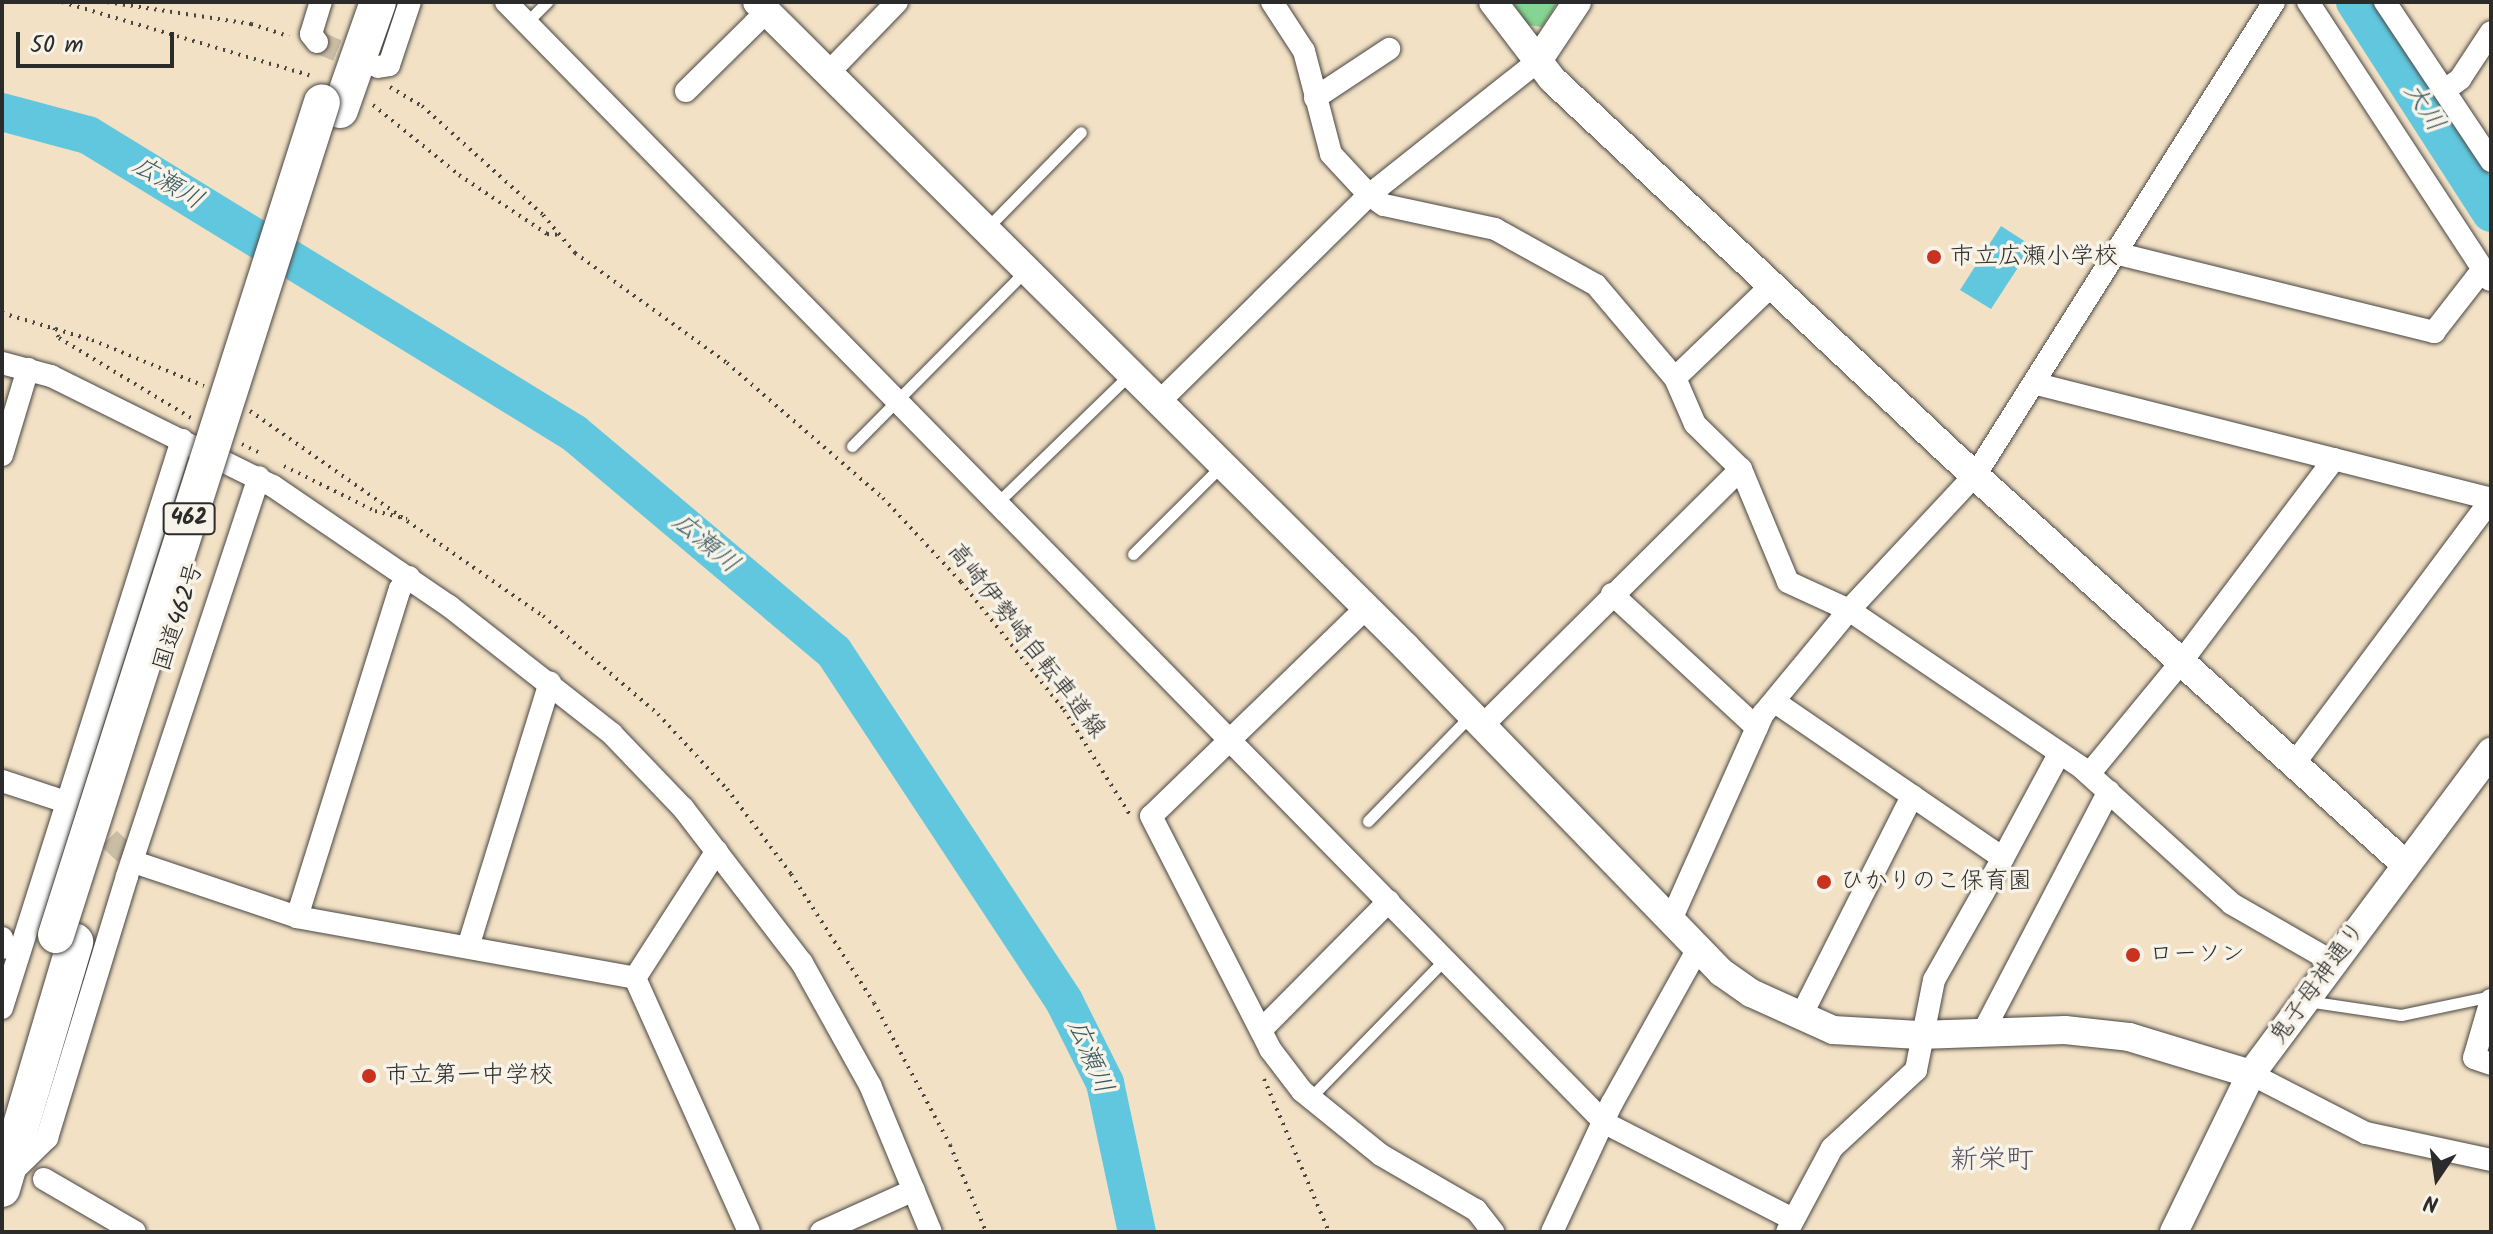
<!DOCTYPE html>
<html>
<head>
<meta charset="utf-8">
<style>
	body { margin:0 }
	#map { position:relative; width:2493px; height:1234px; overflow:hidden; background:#f2e1c5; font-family:Kalam,"Klee One",sans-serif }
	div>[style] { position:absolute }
	.green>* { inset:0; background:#85d493 }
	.water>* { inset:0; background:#61c7de }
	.river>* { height:38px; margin:-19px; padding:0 19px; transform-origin:19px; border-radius:19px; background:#61c7de }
	.minor-tunnel>* { height:22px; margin-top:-11px; transform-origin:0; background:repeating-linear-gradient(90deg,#cabda6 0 22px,transparent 0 33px) }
	.path>* { height:4px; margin-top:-2px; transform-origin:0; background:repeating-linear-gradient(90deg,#494642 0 2px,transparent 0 8px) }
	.roads { filter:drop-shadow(0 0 2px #494642) drop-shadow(0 0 2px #494642) }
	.service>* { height:11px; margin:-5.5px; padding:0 5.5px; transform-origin:5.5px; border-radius:5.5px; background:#fff }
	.minor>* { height:22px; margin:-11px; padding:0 11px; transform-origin:11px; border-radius:11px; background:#fff }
	.tertiary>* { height:28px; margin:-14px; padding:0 14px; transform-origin:14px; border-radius:14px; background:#fff }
	.trunk>* { height:36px; margin:-18px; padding:0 18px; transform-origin:18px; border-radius:18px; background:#fff }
	.bridges { filter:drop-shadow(0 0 2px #494642) drop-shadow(0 0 2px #494642) }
	.trunk-bridge>* { height:36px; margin:-18px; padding:0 18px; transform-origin:18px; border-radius:18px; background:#fff }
	.dots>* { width:22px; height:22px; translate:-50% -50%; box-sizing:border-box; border:4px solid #f7f3e8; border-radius:50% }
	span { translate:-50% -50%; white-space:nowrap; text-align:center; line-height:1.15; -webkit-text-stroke:7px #f7f3e8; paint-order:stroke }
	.shield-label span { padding:2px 6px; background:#f7f3e8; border:2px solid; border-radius:6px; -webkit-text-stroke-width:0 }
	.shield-label { font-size:22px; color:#2b2b2b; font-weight:700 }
	.poi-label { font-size:24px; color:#2b2b2b }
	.left { translate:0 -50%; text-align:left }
	.street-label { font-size:24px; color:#2b2b2b }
	.water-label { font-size:26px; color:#3b5a61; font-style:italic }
	.quarter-label { font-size:28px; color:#575367 }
	.frame { position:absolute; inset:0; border:4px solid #2b2b2b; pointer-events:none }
	.north { position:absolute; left:2397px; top:1138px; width:80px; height:80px; -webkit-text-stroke:6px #f7f3e8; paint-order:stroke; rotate:193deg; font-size:22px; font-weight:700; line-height:32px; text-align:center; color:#2b2b2b }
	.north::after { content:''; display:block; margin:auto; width:28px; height:36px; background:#2b2b2b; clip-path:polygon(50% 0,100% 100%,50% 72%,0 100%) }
	.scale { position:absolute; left:16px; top:32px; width:158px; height:36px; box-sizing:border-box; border:4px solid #2b2b2b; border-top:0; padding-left:10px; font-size:24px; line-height:28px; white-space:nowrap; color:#2b2b2b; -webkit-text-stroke:6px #f7f3e8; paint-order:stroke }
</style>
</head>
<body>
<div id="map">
	<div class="green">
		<i style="clip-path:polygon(1512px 2px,1558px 2px,1542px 27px,1528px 25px)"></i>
	</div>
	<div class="water">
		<i style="clip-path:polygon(2001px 226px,2032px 246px,1991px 309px,1960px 290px)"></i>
	</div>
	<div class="river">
		<i style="left:2355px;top:2px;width:251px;rotate:57.2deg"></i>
		<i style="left:2px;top:112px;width:89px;rotate:15deg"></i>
		<i style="left:88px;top:135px;width:570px;rotate:31.52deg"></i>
		<i style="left:574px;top:433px;width:340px;rotate:40.1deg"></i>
		<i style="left:834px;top:652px;width:418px;rotate:56.6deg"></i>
		<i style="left:1064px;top:1001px;width:92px;rotate:63.4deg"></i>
		<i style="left:1105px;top:1083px;width:152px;rotate:77.9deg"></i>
	</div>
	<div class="minor-tunnel">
		<i style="left:317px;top:42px;width:57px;rotate:22.5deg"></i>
		<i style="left:85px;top:816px;width:67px;rotate:43.2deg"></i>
	</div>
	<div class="path">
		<i style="left:62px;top:2px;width:258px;rotate:16.5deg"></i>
		<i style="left:107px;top:2px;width:146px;rotate:8.7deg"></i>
		<i style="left:251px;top:24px;width:40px;rotate:18deg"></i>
		<i style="left:390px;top:87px;width:37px;rotate:31deg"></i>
		<i style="left:422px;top:106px;width:163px;rotate:42deg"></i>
		<i style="left:543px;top:215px;width:50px;rotate:49.9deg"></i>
		<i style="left:575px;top:253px;width:188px;rotate:35.9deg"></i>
		<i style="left:727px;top:363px;width:206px;rotate:40.9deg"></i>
		<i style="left:883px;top:498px;width:115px;rotate:47.1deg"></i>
		<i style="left:961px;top:582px;width:164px;rotate:51.2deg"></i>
		<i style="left:1064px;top:710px;width:124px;rotate:57.8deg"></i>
		<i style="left:373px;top:105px;width:111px;rotate:39.1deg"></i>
		<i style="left:459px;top:175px;width:106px;rotate:33.8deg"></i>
		<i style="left:547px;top:234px;width:14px;rotate:4deg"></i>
		<i style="left:2px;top:313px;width:94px;rotate:16.7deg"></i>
		<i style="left:92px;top:340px;width:121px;rotate:22.3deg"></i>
		<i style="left:54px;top:328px;width:11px;rotate:63deg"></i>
		<i style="left:59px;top:338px;width:154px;rotate:31.2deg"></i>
		<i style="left:250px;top:411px;width:358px;rotate:35deg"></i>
		<i style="left:543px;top:616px;width:151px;rotate:40.4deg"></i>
		<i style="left:658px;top:714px;width:102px;rotate:47.4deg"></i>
		<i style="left:727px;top:789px;width:106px;rotate:53deg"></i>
		<i style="left:791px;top:874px;width:153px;rotate:57.2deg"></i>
		<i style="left:874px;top:1003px;width:161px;rotate:61.8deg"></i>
		<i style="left:950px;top:1145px;width:94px;rotate:67.5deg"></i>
		<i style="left:242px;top:444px;width:22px;rotate:27deg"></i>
		<i style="left:284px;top:466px;width:102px;rotate:26.3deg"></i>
		<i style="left:375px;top:511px;width:33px;rotate:14deg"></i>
		<i style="left:1264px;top:1079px;width:166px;rotate:67deg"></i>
	</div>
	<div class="roads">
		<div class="service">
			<i style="left:526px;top:23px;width:30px;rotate:-45deg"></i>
			<i style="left:987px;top:228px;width:134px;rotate:-45.6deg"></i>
			<i style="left:852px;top:446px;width:247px;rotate:-45.3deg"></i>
			<i style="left:997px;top:503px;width:184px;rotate:-44.1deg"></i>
			<i style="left:1133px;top:554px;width:126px;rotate:-45deg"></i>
			<i style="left:1368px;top:821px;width:148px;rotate:-45.8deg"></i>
			<i style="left:2307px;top:1001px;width:95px;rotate:8.5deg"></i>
			<i style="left:2401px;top:1015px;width:92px;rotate:-11.9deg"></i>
			<i style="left:1310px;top:1098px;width:195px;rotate:-45.8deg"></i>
		</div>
		<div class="minor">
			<i style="left:506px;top:2px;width:1570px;rotate:45.57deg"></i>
			<i style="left:1605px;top:1123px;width:211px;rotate:27.1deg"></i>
			<i style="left:1272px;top:2px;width:59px;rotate:56.9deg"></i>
			<i style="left:1304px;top:51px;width:106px;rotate:75.3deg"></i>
			<i style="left:1331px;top:154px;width:56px;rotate:47.2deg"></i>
			<i style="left:1369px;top:195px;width:18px;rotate:34deg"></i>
			<i style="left:1384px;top:205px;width:114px;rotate:12.2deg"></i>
			<i style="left:1495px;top:229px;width:115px;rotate:29deg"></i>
			<i style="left:1596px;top:285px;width:122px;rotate:49.7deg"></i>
			<i style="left:1675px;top:378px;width:50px;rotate:66.5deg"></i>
			<i style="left:1695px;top:424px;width:64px;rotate:44.4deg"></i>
			<i style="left:2308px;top:2px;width:332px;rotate:56.8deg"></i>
			<i style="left:2385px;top:2px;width:191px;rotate:56.3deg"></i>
			<i style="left:317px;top:42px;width:10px;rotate:-127deg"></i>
			<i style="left:311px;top:34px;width:34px;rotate:-73deg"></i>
			<i style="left:378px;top:67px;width:11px;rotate:-10deg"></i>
			<i style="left:389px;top:65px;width:66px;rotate:-71.6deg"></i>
			<i style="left:830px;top:71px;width:96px;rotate:-45.8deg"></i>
			<i style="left:2445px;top:90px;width:19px;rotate:-36deg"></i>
			<i style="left:2460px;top:79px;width:56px;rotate:-56.6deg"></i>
			<i style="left:686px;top:91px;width:112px;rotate:-44.6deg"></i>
			<i style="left:1315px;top:98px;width:89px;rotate:-33.5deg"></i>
			<i style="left:2119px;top:254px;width:325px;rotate:13.9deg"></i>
			<i style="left:2434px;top:332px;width:80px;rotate:-52.1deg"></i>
			<i style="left:2px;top:363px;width:51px;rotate:14.9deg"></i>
			<i style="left:51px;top:376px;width:248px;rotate:26.4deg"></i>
			<i style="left:273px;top:486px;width:213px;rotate:34.3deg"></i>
			<i style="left:449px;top:606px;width:207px;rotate:38.1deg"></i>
			<i style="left:612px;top:734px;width:103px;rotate:46.2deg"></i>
			<i style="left:683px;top:808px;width:195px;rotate:52.5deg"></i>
			<i style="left:802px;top:963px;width:140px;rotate:60.9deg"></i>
			<i style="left:870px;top:1085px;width:159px;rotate:67.5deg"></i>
			<i style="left:1675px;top:378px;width:134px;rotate:-43.8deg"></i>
			<i style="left:2037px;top:384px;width:468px;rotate:14.2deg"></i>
			<i style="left:1158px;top:403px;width:296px;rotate:-44.6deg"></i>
			<i style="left:1369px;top:195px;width:214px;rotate:-38.4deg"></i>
			<i style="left:2px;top:455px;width:90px;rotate:-73.2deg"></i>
			<i style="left:1612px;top:594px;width:197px;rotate:42.7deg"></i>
			<i style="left:1366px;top:608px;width:299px;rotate:135.9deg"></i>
			<i style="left:1151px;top:816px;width:262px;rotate:62.9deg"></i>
			<i style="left:1270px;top:1049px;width:53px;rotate:52.7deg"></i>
			<i style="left:1302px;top:1091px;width:102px;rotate:39deg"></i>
			<i style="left:1381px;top:1155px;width:110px;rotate:30.1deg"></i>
			<i style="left:1476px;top:1210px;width:28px;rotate:52deg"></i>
			<i style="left:1775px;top:702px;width:276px;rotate:34.4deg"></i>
			<i style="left:2003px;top:858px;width:140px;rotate:119.5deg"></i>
			<i style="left:1934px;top:980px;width:92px;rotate:101.3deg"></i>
			<i style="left:1916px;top:1070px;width:115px;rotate:137.1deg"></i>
			<i style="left:1832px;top:1148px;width:95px;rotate:118.2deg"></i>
			<i style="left:1482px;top:726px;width:365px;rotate:-44.8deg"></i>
			<i style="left:1741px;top:469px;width:122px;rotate:67.4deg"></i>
			<i style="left:1788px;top:582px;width:67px;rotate:24.7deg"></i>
			<i style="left:1849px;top:610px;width:282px;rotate:34.1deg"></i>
			<i style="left:2082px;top:768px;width:202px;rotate:42.2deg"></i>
			<i style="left:2232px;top:904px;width:116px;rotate:29.9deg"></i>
			<i style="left:2294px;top:764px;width:329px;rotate:-53.3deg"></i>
			<i style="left:2089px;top:774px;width:146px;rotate:-50.5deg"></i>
			<i style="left:2182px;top:661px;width:253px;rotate:-53deg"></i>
			<i style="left:2px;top:781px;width:67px;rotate:18.2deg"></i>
			<i style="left:2003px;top:858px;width:116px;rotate:-61.7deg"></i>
			<i style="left:134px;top:862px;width:172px;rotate:18.6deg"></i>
			<i style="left:297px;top:917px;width:343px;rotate:10.2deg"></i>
			<i style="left:297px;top:917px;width:344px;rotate:-72.6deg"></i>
			<i style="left:400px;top:589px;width:15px;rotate:-53deg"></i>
			<i style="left:1670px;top:922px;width:228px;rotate:-65.9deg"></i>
			<i style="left:1763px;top:714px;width:135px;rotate:-50.4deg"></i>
			<i style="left:1849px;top:610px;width:186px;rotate:-47deg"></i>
			<i style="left:1976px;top:474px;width:558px;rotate:-57.73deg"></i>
			<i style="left:2px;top:938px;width:10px;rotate:90deg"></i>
			<i style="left:468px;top:947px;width:277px;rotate:-72.8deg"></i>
			<i style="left:635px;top:978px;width:278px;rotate:65.8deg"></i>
			<i style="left:635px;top:978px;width:151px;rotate:-57.2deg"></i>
			<i style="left:2491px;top:1000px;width:60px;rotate:106.3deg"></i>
			<i style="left:2474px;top:1058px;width:18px;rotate:19deg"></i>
			<i style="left:2px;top:1008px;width:596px;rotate:-72.42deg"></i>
			<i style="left:1800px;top:1018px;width:249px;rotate:-63.2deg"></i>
			<i style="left:1262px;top:1029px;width:180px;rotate:-45.2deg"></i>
			<i style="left:1982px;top:1034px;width:274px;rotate:-62.4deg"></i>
			<i style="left:2251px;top:1074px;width:129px;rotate:27.2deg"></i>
			<i style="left:2366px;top:1133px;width:128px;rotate:12.2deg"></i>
			<i style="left:7px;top:1177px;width:56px;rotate:-44.3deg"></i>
			<i style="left:47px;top:1138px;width:274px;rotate:-73deg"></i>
			<i style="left:127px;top:876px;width:420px;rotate:-71.7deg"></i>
			<i style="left:44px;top:1179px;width:105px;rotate:30.2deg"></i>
			<i style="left:821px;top:1232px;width:102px;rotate:-24.3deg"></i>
			<i style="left:1552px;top:1232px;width:142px;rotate:-65.1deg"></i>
			<i style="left:1612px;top:1103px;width:175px;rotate:-60.9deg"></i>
		</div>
		<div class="tertiary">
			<i style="left:757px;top:2px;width:915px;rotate:44.82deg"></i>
			<i style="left:1406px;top:647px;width:453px;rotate:45.9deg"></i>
			<i style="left:1721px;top:972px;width:37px;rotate:35deg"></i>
			<i style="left:1751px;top:993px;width:90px;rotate:24.3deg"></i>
			<i style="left:1833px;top:1030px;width:86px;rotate:3.3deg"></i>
			<i style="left:1919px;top:1035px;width:146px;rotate:-2deg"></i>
			<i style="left:2065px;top:1030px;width:64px;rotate:6.2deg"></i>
			<i style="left:2129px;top:1037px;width:127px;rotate:16.9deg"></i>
			<i style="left:1493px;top:2px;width:97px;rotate:52.5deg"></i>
			<i style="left:1552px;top:79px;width:545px;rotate:43.21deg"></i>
			<i style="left:1949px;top:452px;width:615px;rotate:42.1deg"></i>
			<i style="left:1537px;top:62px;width:72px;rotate:-56.3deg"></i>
			<i style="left:2174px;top:1232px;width:176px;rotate:-64deg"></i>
			<i style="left:2251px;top:1074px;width:402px;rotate:-53.3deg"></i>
		</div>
		<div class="trunk">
			<i style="left:340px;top:110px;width:114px;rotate:-70.6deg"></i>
			<i style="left:2px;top:1189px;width:258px;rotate:-73.5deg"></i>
		</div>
	</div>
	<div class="bridges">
		<div class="trunk-bridge">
			<i style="left:56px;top:935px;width:874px;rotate:-72.29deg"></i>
		</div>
	</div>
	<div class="dots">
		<i style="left:1934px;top:257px;background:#c8321e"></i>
		<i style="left:1824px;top:882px;background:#c8321e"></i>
		<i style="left:2133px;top:955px;background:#c8321e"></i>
		<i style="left:369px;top:1076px;background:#c8321e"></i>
	</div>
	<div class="shield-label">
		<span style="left:189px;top:519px">462</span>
	</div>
	<div class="poi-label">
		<span class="left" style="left:1950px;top:257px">市立広瀬小学校</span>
		<span class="left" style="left:1840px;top:882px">ひかりのこ保育園</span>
		<span class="left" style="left:2149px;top:955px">ローソン</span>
		<span class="left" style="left:385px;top:1076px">市立第一中学校</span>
	</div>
	<div class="street-label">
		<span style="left:179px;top:617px;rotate:-72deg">国道462号</span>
		<span style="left:1026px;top:641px;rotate:52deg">高崎伊勢崎自転車道線</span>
		<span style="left:2318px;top:983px;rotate:-54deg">鬼子母神通り</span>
	</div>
	<div class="water-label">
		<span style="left:2423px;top:108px;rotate:57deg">大川</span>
		<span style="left:167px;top:184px;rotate:31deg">広瀬川</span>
		<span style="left:705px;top:544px;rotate:40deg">広瀬川</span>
		<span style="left:1089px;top:1057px;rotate:67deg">広瀬川</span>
	</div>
	<div class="quarter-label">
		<span style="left:1992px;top:1161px">新栄町</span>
	</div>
	<div class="frame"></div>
	<div class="north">N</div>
	<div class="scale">50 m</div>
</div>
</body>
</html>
